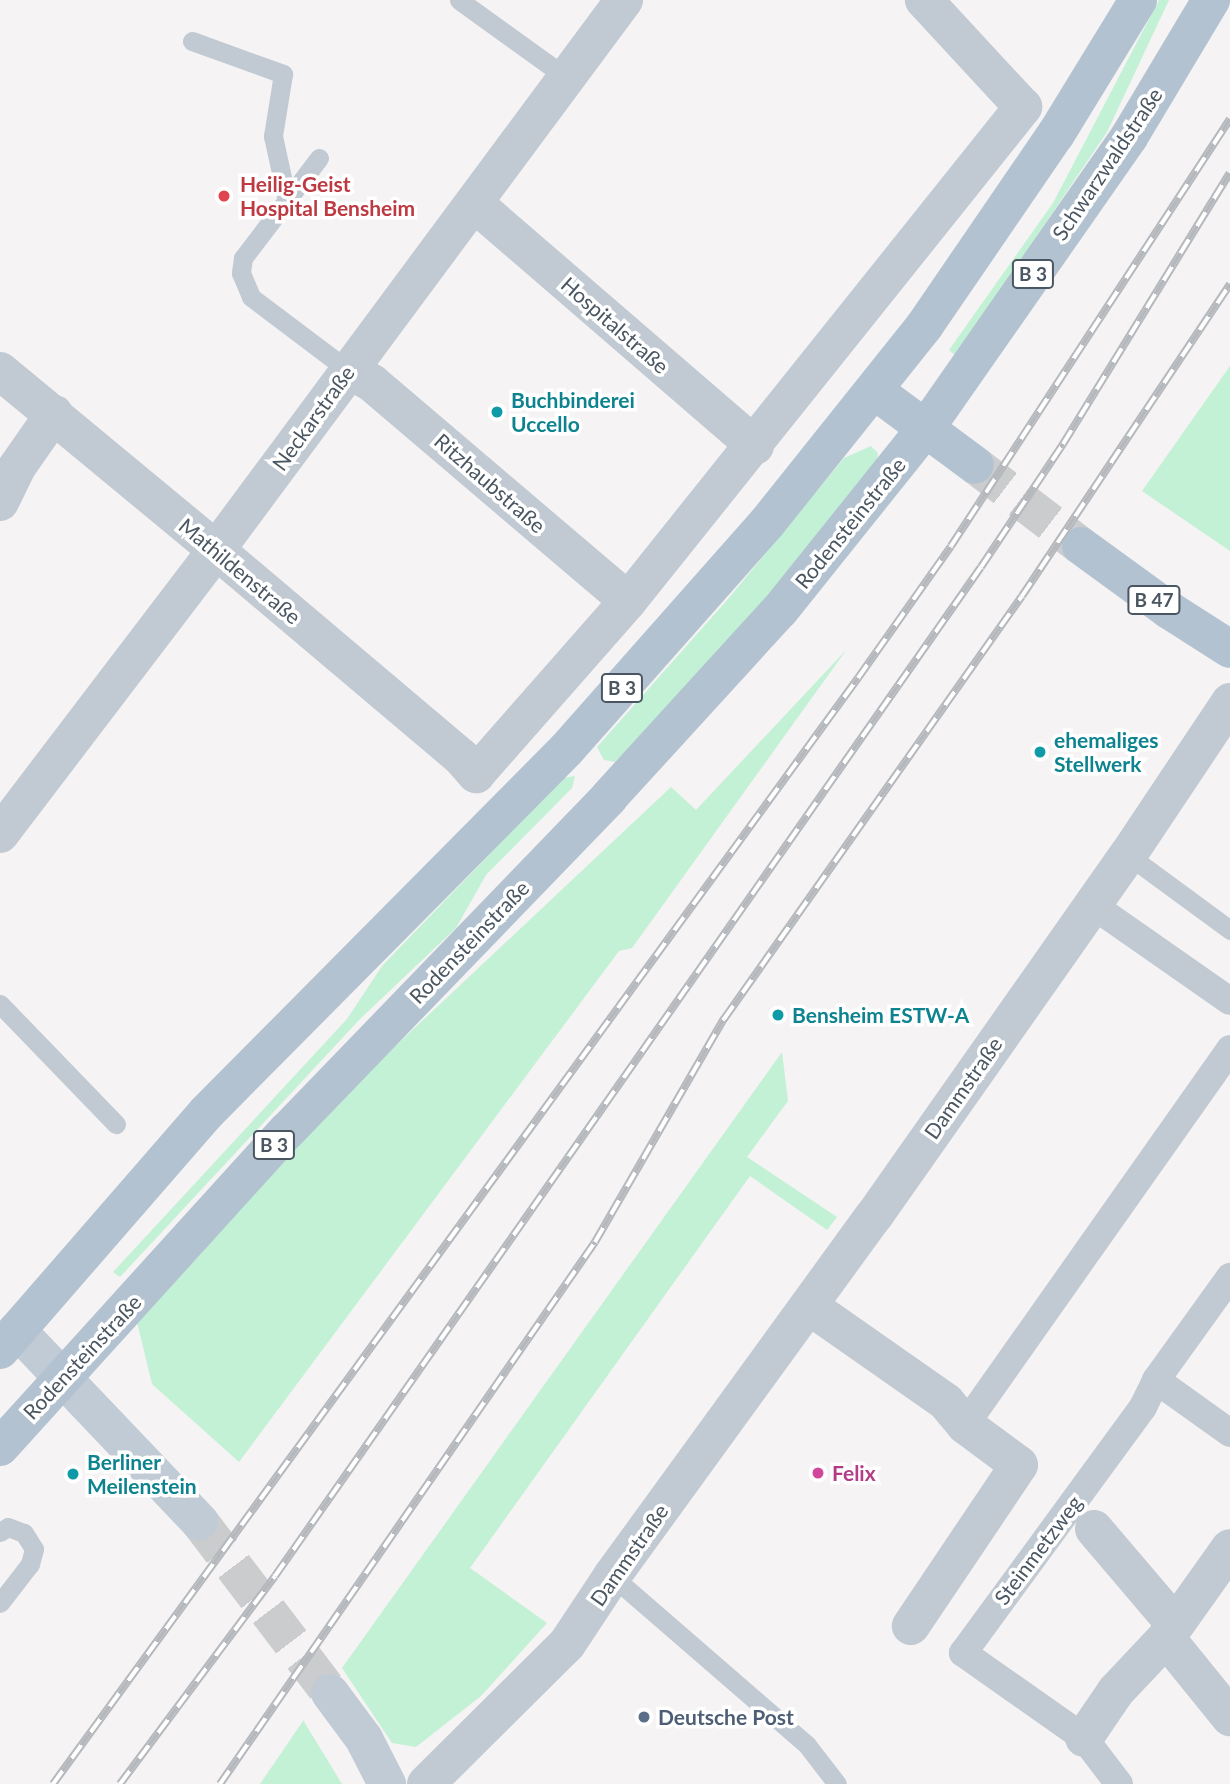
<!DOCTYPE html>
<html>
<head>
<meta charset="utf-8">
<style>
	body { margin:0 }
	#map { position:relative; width:1230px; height:1784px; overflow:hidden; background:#f5f3f3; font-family:Lato,sans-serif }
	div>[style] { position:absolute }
	.green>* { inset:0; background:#c3f1d5 }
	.secondary-tunnel>* { height:38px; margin-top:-19px; transform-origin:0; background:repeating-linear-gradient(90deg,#caccce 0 38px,transparent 0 57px) }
	.primary-tunnel>* { height:38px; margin-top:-19px; transform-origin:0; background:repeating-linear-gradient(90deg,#caccce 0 38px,transparent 0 57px) }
	.service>* { height:19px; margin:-9.5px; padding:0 9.5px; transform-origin:9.5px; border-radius:9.5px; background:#c1cad2 }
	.pedestrian>* { height:28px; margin:-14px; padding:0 14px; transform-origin:14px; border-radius:14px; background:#c1cad2 }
	.minor>* { height:38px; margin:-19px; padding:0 19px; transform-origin:19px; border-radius:19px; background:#c1cad2 }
	.secondary>* { height:38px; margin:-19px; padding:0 19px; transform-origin:19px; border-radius:19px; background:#c1cbd6 }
	.primary>* { height:38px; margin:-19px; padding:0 19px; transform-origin:19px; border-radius:19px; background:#b3c2d1 }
	.rail>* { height:8px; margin-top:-4px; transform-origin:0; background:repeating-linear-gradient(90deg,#fff 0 16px,#b5b8bd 0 32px); box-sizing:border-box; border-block:2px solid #b5b8bd }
	.dots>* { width:19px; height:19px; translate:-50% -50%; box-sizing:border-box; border:4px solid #fff; border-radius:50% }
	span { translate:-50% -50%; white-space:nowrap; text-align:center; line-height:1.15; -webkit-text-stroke:7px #fff; paint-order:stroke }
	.shield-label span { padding:2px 5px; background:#fff; border:2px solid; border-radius:5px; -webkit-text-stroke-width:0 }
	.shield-label { font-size:19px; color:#4a5661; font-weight:700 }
	.street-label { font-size:21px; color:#4a5661 }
	.health-label { font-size:21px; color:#be3a42; font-weight:700 }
	.left { translate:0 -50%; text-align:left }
	.culture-label { font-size:21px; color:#0d838f; font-weight:700 }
	.hotel-label { font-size:21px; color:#b23c85; font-weight:700 }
	.service-label { font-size:21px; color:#4e5e75; font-weight:700 }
</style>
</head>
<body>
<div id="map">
	<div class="green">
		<i style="clip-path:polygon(1159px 0,1169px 0,1107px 132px,956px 356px,949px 350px,1053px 203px)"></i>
		<i style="clip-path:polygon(1230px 366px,1230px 551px,1142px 491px)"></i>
		<i style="clip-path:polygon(871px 446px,878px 453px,877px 462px,785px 576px,694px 680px,615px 762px,604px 760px,597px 747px,728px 599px,844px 458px)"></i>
		<i style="clip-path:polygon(847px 649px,632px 948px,619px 951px,239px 1462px,152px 1384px,137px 1322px,304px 1132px,671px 787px,696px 810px)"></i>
		<i style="clip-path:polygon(575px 776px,572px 788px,486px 875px,456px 928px,360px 1019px,120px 1277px,113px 1272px,347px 1019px,382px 966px,563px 778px)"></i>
		<i style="clip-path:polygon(782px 1052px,788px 1101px,747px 1157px,837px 1217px,827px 1230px,750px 1176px,470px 1568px,547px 1623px,481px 1696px,416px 1747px,392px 1743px,342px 1668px)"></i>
		<i style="clip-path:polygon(303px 1720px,342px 1784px,260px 1784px,303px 1721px)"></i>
	</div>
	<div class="secondary-tunnel">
		<i style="left:199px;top:1521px;width:216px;rotate:52.7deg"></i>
	</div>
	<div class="primary-tunnel">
		<i style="left:975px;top:465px;width:133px;rotate:37.4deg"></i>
	</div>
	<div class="service">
		<i style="left:459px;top:0;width:133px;rotate:35.8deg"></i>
		<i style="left:192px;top:41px;width:97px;rotate:19.9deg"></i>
		<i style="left:283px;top:74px;width:63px;rotate:99.2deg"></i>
		<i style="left:273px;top:136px;width:66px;rotate:77.7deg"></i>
		<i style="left:319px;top:158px;width:126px;rotate:127.2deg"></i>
		<i style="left:243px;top:258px;width:15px;rotate:98deg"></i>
		<i style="left:241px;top:273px;width:26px;rotate:67deg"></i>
		<i style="left:251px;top:297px;width:121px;rotate:37deg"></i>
		<i style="left:1128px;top:855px;width:127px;rotate:36.3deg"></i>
		<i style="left:0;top:1004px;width:167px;rotate:46deg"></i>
		<i style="left:0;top:1532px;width:9px;rotate:-32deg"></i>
		<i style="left:8px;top:1527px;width:17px;rotate:21deg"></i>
		<i style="left:24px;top:1533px;width:19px;rotate:58deg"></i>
		<i style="left:34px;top:1549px;width:16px;rotate:105deg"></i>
		<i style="left:30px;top:1564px;width:49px;rotate:127.6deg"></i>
		<i style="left:612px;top:1576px;width:258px;rotate:40.9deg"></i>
		<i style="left:807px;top:1745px;width:49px;rotate:52.4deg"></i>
	</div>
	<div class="pedestrian">
		<i style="left:1091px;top:904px;width:169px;rotate:34.9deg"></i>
		<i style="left:1156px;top:1380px;width:91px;rotate:35.6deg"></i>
		<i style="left:965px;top:1425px;width:460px;rotate:-54.8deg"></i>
		<i style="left:1119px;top:1784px;width:58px;rotate:-127.3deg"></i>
		<i style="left:1084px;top:1738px;width:148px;rotate:-144.9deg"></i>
		<i style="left:963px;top:1653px;width:305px;rotate:-53.8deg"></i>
		<i style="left:1143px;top:1407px;width:30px;rotate:-64deg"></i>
		<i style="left:1156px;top:1380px;width:127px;rotate:-54.3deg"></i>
	</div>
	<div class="minor">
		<i style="left:475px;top:204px;width:370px;rotate:40.8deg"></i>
		<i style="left:348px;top:370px;width:27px;rotate:28deg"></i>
		<i style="left:372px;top:383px;width:336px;rotate:40.4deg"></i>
		<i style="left:0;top:371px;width:281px;rotate:39.6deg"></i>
		<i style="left:216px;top:550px;width:321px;rotate:40.2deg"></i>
		<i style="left:461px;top:757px;width:23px;rotate:49deg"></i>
		<i style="left:476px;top:774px;width:230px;rotate:-48.7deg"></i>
		<i style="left:628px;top:601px;width:633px;rotate:-51.35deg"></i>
		<i style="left:1023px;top:107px;width:146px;rotate:-132.8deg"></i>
		<i style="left:0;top:502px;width:39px;rotate:-64deg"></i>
		<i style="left:17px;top:467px;width:65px;rotate:-55.1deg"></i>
		<i style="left:0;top:834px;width:357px;rotate:-52.7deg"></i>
		<i style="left:216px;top:550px;width:685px;rotate:-53.43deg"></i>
		<i style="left:809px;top:1306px;width:167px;rotate:35deg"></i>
		<i style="left:946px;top:1402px;width:30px;rotate:50deg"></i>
		<i style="left:965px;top:1425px;width:67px;rotate:36.5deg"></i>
		<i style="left:1019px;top:1465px;width:194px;rotate:123.9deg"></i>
		<i style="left:1094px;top:1529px;width:123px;rotate:49.6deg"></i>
		<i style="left:1166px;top:1638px;width:102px;rotate:51deg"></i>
		<i style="left:1084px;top:1738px;width:57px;rotate:-55.8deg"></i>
		<i style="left:1116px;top:1691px;width:73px;rotate:-46.7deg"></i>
		<i style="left:1166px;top:1638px;width:110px;rotate:-54.6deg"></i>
		<i style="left:426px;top:1784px;width:199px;rotate:-44.8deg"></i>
		<i style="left:567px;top:1644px;width:82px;rotate:-56.5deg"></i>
		<i style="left:612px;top:1576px;width:445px;rotate:-54deg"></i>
		<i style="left:874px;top:1216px;width:441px;rotate:-54.9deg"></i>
		<i style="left:1128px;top:855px;width:184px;rotate:-56.3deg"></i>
	</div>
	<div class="secondary">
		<i style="left:17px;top:1330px;width:264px;rotate:46.4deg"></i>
		<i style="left:330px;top:1693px;width:57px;rotate:53.5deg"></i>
		<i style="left:364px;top:1739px;width:51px;rotate:62.9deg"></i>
	</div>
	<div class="primary">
		<i style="left:875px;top:391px;width:124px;rotate:36.5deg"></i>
		<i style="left:1081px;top:546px;width:109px;rotate:36deg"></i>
		<i style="left:1169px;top:610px;width:72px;rotate:32.6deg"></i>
		<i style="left:0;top:1350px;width:314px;rotate:-49deg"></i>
		<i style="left:206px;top:1113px;width:511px;rotate:-45.24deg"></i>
		<i style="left:566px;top:750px;width:303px;rotate:-48.5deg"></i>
		<i style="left:767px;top:523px;width:253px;rotate:-51.4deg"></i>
		<i style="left:925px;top:325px;width:232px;rotate:-55.6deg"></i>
		<i style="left:1056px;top:134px;width:157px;rotate:-58.5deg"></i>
		<i style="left:0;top:1447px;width:427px;rotate:-47.8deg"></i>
		<i style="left:287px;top:1131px;width:464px;rotate:-46deg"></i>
		<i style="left:609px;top:797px;width:253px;rotate:-47.6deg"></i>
		<i style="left:780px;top:610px;width:233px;rotate:-51.3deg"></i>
		<i style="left:926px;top:428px;width:355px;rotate:-55.1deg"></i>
		<i style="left:1129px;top:137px;width:160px;rotate:-59.1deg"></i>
	</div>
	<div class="rail">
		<i style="left:53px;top:1784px;width:1368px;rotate:-53.95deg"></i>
		<i style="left:858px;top:678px;width:161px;rotate:-54.8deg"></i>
		<i style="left:951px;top:546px;width:510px;rotate:-56.84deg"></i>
		<i style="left:120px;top:1784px;width:259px;rotate:-53.3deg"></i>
		<i style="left:275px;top:1576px;width:1231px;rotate:-55.02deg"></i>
		<i style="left:981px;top:567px;width:148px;rotate:-56.3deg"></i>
		<i style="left:1063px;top:444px;width:318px;rotate:-58.4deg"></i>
		<i style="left:220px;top:1784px;width:659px;rotate:-55.32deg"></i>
		<i style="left:595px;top:1242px;width:258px;rotate:-60deg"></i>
		<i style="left:724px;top:1019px;width:517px;rotate:-54.84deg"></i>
		<i style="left:1022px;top:596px;width:375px;rotate:-56.3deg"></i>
	</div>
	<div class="dots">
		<i style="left:224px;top:196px;background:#e0444e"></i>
		<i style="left:497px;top:412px;background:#0f9aa8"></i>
		<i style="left:1040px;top:752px;background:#0f9aa8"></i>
		<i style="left:778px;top:1015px;background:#0f9aa8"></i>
		<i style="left:818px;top:1473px;background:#d1479c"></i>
		<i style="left:73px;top:1474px;background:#0f9aa8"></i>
		<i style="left:644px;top:1717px;background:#5c6f8a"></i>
	</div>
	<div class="shield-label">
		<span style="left:1033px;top:274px">B 3</span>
		<span style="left:1154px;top:600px">B 47</span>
		<span style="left:622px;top:688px">B 3</span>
		<span style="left:274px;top:1145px">B 3</span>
	</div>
	<div class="street-label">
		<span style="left:1107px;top:164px;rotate:-56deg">Schwarzwaldstraße</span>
		<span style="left:615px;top:325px;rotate:41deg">Hospitalstraße</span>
		<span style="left:313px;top:418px;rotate:-54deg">Neckarstraße</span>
		<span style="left:490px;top:483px;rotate:41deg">Ritzhaubstraße</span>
		<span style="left:850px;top:523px;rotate:-51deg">Rodensteinstraße</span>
		<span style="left:240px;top:571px;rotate:40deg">Mathildenstraße</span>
		<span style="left:469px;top:942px;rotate:-46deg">Rodensteinstraße</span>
		<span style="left:963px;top:1088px;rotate:-55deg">Dammstraße</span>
		<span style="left:82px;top:1357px;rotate:-47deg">Rodensteinstraße</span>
		<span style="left:1038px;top:1550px;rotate:-53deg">Steinmetzweg</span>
		<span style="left:629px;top:1555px;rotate:-55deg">Dammstraße</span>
	</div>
	<div class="health-label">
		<span class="left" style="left:240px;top:196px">Heilig-Geist<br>Hospital Bensheim</span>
	</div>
	<div class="culture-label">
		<span class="left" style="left:511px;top:412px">Buchbinderei<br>Uccello</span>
		<span class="left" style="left:1054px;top:752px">ehemaliges<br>Stellwerk</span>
		<span class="left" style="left:792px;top:1015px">Bensheim ESTW-A</span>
		<span class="left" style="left:87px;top:1474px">Berliner<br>Meilenstein</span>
	</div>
	<div class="hotel-label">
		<span class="left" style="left:832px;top:1473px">Felix</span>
	</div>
	<div class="service-label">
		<span class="left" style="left:658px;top:1717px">Deutsche Post</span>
	</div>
</div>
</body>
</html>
